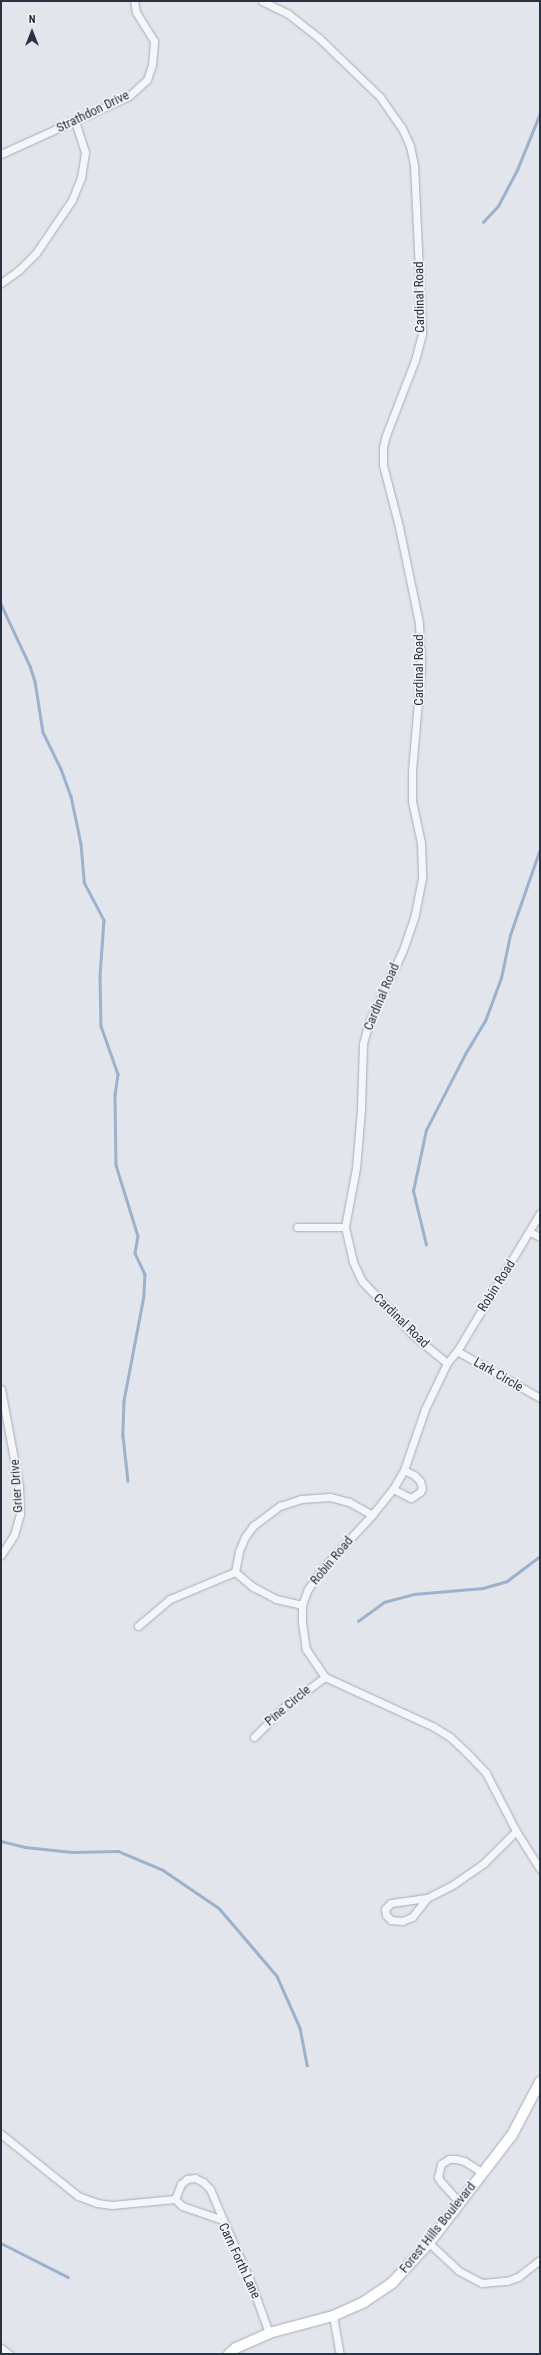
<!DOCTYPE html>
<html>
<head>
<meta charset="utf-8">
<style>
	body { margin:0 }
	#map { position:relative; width:541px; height:2355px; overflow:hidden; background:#e2e5eb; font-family:"Roboto Condensed",sans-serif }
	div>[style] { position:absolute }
	.stream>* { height:2.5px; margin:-1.25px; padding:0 1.25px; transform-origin:1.25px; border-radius:1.25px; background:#9cb1cb }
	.roads { filter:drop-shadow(0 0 1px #a7acb5) drop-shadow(0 0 1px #a7acb5) }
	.street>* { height:7px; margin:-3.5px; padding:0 3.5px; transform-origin:3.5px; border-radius:3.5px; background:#f5f6f9 }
	.secondary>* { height:10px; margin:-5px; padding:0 5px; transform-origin:5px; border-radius:5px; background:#fff }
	span { translate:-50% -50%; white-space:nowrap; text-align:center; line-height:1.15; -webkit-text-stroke:3.5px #f2f4f8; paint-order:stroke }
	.street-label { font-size:13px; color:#293243 }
	.frame { position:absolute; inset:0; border:2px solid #293243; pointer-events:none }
	.north { position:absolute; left:12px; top:12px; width:40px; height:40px; -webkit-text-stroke:3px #f2f4f8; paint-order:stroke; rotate:0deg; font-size:11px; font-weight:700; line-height:16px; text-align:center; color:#293243 }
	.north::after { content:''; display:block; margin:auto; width:14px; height:18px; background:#293243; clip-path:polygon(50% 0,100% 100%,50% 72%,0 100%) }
</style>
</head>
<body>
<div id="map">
	<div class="stream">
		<i style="left:483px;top:222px;width:22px;rotate:-47deg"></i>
		<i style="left:498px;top:206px;width:41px;rotate:-62.2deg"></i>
		<i style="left:517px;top:170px;width:61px;rotate:-68deg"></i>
		<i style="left:1px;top:604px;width:68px;rotate:64.9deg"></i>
		<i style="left:30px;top:666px;width:16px;rotate:72deg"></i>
		<i style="left:35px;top:681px;width:52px;rotate:81.1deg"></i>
		<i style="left:43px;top:732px;width:41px;rotate:64.1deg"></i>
		<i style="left:61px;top:769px;width:29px;rotate:70deg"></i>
		<i style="left:71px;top:796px;width:49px;rotate:78.2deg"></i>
		<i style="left:81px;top:844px;width:38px;rotate:85deg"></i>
		<i style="left:84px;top:882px;width:43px;rotate:62.2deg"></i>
		<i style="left:104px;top:920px;width:56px;rotate:94.1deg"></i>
		<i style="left:100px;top:976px;width:50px;rotate:88.9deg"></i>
		<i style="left:101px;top:1026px;width:51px;rotate:70.5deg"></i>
		<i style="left:118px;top:1074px;width:21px;rotate:98deg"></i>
		<i style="left:115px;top:1095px;width:70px;rotate:89.2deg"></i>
		<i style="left:116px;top:1165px;width:74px;rotate:72.8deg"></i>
		<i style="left:138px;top:1236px;width:17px;rotate:100deg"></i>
		<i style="left:135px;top:1253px;width:23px;rotate:65deg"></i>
		<i style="left:145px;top:1274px;width:22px;rotate:93deg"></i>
		<i style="left:144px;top:1296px;width:107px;rotate:100.8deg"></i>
		<i style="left:124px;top:1401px;width:35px;rotate:92deg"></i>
		<i style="left:123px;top:1436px;width:45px;rotate:83.7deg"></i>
		<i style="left:426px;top:1245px;width:56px;rotate:-103.5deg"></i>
		<i style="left:413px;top:1191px;width:62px;rotate:-78deg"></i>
		<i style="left:426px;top:1130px;width:85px;rotate:-62.8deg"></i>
		<i style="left:465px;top:1054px;width:39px;rotate:-59deg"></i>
		<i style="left:485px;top:1021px;width:46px;rotate:-69.6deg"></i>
		<i style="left:501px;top:978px;width:44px;rotate:-78.2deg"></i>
		<i style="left:510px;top:935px;width:91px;rotate:-70.8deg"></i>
		<i style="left:358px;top:1621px;width:32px;rotate:-36deg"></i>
		<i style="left:384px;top:1602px;width:31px;rotate:-15deg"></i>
		<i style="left:414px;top:1594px;width:69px;rotate:-5deg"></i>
		<i style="left:483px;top:1588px;width:25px;rotate:-16deg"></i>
		<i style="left:507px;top:1581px;width:41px;rotate:-37.1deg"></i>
		<i style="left:1px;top:1841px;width:25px;rotate:14deg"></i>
		<i style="left:25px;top:1847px;width:47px;rotate:6.1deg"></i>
		<i style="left:72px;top:1852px;width:46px;rotate:-1.2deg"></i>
		<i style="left:118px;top:1851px;width:49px;rotate:22.9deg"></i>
		<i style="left:163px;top:1870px;width:68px;rotate:34.2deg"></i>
		<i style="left:219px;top:1908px;width:89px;rotate:49.5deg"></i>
		<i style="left:277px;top:1976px;width:57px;rotate:66.1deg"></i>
		<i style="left:300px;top:2028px;width:38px;rotate:79deg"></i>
		<i style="left:1px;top:2243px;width:75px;rotate:26.9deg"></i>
	</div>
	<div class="roads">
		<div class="street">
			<i style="left:262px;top:1px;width:28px;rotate:26deg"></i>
			<i style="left:287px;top:13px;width:41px;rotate:38deg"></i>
			<i style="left:319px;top:38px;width:85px;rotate:44deg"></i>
			<i style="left:380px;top:97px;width:38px;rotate:55deg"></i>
			<i style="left:402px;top:128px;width:20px;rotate:66deg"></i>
			<i style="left:410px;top:146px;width:19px;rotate:78deg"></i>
			<i style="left:414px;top:165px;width:169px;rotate:87.3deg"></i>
			<i style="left:422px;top:334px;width:27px;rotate:105deg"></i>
			<i style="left:415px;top:360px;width:80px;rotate:111.1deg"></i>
			<i style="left:386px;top:435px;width:12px;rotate:104deg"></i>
			<i style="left:383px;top:447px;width:18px;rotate:90deg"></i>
			<i style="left:383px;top:465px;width:64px;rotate:75.5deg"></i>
			<i style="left:399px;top:527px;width:98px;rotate:78.2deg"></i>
			<i style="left:419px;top:623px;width:43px;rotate:87.3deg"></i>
			<i style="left:421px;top:666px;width:106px;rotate:94.9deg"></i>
			<i style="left:412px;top:772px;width:29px;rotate:90deg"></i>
			<i style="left:412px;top:801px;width:43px;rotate:77.9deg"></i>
			<i style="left:421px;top:843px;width:35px;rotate:88deg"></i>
			<i style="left:422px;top:878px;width:38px;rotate:101deg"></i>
			<i style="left:415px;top:915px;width:39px;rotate:109deg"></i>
			<i style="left:402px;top:952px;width:81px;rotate:115deg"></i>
			<i style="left:368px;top:1025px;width:20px;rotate:105deg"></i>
			<i style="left:363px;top:1044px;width:65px;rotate:91.8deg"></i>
			<i style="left:361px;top:1109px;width:59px;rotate:94.8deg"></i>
			<i style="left:356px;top:1168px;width:60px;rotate:100.6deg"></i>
			<i style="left:345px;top:1227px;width:36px;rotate:77deg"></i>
			<i style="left:353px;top:1262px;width:21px;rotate:65deg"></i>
			<i style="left:362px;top:1281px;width:74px;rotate:46.6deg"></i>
			<i style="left:413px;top:1335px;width:44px;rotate:39.5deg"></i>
			<i style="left:1px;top:154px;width:141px;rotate:-24.4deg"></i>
			<i style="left:129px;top:96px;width:24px;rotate:-42deg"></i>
			<i style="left:147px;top:80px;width:16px;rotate:-72deg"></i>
			<i style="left:152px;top:65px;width:24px;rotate:-85deg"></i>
			<i style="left:154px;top:41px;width:34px;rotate:-122deg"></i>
			<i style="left:136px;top:12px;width:11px;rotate:-100deg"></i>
			<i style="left:1px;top:283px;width:22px;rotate:-36deg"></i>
			<i style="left:19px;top:270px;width:24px;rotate:-45deg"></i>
			<i style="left:36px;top:253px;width:64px;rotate:-55.8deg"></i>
			<i style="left:72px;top:200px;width:24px;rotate:-68deg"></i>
			<i style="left:81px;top:178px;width:26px;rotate:-81deg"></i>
			<i style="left:85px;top:152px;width:32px;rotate:-108deg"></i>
			<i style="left:540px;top:1213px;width:161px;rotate:121deg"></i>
			<i style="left:457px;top:1351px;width:16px;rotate:130deg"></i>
			<i style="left:447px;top:1363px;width:51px;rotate:115.6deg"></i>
			<i style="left:425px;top:1409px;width:65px;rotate:109deg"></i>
			<i style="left:404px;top:1470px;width:22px;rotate:120deg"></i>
			<i style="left:393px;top:1489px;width:33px;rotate:129deg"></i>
			<i style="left:372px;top:1515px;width:74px;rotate:132.8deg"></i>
			<i style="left:322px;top:1569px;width:24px;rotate:125deg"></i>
			<i style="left:308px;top:1589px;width:17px;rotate:111deg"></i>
			<i style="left:302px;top:1605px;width:17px;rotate:90deg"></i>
			<i style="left:302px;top:1622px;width:27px;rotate:82deg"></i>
			<i style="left:306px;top:1649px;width:34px;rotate:56deg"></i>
			<i style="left:325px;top:1677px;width:120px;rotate:24.6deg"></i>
			<i style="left:434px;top:1727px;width:19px;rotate:32deg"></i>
			<i style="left:450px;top:1737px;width:21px;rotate:43deg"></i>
			<i style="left:465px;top:1751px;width:30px;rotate:46deg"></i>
			<i style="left:486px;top:1773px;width:65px;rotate:62.7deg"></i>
			<i style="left:516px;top:1831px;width:45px;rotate:57.7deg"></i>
			<i style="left:297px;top:1227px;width:48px"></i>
			<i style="left:530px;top:1232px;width:11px;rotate:27deg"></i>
			<i style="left:457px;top:1351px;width:95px;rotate:29.5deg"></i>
			<i style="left:1px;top:1389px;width:99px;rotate:79.5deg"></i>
			<i style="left:19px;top:1486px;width:28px;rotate:88deg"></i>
			<i style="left:20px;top:1514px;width:22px;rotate:106deg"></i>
			<i style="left:14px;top:1535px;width:24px;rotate:123deg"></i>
			<i style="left:393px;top:1489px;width:20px;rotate:27deg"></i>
			<i style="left:411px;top:1498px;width:11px;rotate:-34deg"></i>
			<i style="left:420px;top:1492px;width:4px;rotate:-63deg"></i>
			<i style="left:422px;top:1488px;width:7px;rotate:-106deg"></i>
			<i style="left:420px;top:1481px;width:8px;rotate:-135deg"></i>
			<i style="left:414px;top:1475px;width:11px;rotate:-153deg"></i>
			<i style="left:302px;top:1605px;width:27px;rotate:-167deg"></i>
			<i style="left:276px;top:1599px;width:26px;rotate:-152deg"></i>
			<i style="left:253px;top:1587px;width:23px;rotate:-140deg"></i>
			<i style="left:235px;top:1572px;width:21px;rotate:-79deg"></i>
			<i style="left:239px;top:1551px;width:15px;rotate:-67deg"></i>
			<i style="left:245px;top:1537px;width:14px;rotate:-54deg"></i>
			<i style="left:253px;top:1526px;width:34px;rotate:-37deg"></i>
			<i style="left:280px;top:1506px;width:22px;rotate:-18deg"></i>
			<i style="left:301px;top:1499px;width:29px;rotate:-4deg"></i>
			<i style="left:330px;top:1497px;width:20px;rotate:15deg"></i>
			<i style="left:349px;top:1502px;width:26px;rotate:29deg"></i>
			<i style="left:138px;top:1626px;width:42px;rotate:-40.2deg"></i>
			<i style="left:170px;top:1599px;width:70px;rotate:-22.6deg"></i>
			<i style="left:254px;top:1737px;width:44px;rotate:-45deg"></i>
			<i style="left:285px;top:1706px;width:49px;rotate:-35.9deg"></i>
			<i style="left:427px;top:1898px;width:24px;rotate:128deg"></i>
			<i style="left:412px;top:1917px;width:11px;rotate:158deg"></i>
			<i style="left:402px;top:1921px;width:11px;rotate:-175deg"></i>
			<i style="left:391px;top:1920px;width:7px;rotate:-135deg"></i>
			<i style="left:386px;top:1915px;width:6px;rotate:-99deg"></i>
			<i style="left:385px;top:1909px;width:8px;rotate:-45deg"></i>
			<i style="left:391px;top:1903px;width:36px;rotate:-8deg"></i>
			<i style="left:427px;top:1898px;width:30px;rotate:-27deg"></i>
			<i style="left:454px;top:1884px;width:37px;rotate:-35deg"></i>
			<i style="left:484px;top:1863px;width:45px;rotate:-45deg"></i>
			<i style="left:1px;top:2134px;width:99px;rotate:38.8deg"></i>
			<i style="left:78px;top:2196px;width:20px;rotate:20deg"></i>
			<i style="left:97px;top:2203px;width:15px;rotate:8deg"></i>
			<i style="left:112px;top:2205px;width:63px;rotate:-5.4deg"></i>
			<i style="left:175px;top:2199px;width:10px;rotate:45deg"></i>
			<i style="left:182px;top:2206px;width:43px;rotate:18.9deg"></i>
			<i style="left:223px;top:2220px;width:64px;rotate:65.9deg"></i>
			<i style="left:249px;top:2278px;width:59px;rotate:70deg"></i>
			<i style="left:175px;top:2199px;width:16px;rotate:-68deg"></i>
			<i style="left:181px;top:2184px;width:8px;rotate:-40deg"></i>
			<i style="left:187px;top:2179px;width:8px;rotate:-7deg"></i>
			<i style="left:195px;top:2178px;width:9px;rotate:27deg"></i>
			<i style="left:203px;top:2182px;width:10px;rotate:45deg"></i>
			<i style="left:210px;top:2189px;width:34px;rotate:67deg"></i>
			<i style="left:460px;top:2203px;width:28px;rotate:-132deg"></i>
			<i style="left:441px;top:2182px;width:6px;rotate:-121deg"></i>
			<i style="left:438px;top:2177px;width:13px;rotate:-77deg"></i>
			<i style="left:441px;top:2164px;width:9px;rotate:-32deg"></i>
			<i style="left:449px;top:2159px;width:7px"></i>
			<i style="left:456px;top:2159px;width:8px;rotate:14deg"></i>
			<i style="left:464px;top:2161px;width:22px;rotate:32deg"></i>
			<i style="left:429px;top:2243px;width:41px;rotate:43deg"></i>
			<i style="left:459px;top:2271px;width:26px;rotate:28deg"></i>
			<i style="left:482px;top:2283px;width:25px;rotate:-5deg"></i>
			<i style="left:507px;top:2281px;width:12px;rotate:-20deg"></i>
			<i style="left:518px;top:2277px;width:28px;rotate:-38deg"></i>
			<i style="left:333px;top:2316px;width:39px;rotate:80deg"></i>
			<i style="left:1px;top:2348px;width:10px;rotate:37deg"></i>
		</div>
		<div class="secondary">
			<i style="left:229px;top:2354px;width:9px;rotate:-41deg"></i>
			<i style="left:236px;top:2348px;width:36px;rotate:-24deg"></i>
			<i style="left:269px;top:2333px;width:66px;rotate:-14.9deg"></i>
			<i style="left:333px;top:2316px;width:34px;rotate:-24deg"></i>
			<i style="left:364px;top:2302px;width:34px;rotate:-34deg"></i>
			<i style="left:392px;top:2283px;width:54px;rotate:-47.2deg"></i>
			<i style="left:429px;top:2243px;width:136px;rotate:-52.5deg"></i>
			<i style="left:512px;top:2135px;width:60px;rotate:-62.2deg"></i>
		</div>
	</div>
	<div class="street-label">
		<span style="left:93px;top:112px;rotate:-26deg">Strathdon Drive</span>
		<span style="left:420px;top:297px;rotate:-91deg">Cardinal Road</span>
		<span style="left:419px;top:670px;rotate:-90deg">Cardinal Road</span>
		<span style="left:382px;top:997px;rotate:-67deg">Cardinal Road</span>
		<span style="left:497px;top:1286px;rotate:-58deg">Robin Road</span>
		<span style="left:401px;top:1321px;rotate:44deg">Cardinal Road</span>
		<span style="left:498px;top:1375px;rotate:30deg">Lark Circle</span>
		<span style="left:17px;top:1486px;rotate:-94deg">Grier Drive</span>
		<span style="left:332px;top:1561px;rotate:-50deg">Robin Road</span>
		<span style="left:288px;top:1706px;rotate:-40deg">Pine Circle</span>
		<span style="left:438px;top:2228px;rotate:-51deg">Forest Hills Boulevard</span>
		<span style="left:239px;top:2261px;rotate:65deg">Carn Forth Lane</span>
	</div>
	<div class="frame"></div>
	<div class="north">N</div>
</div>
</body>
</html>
